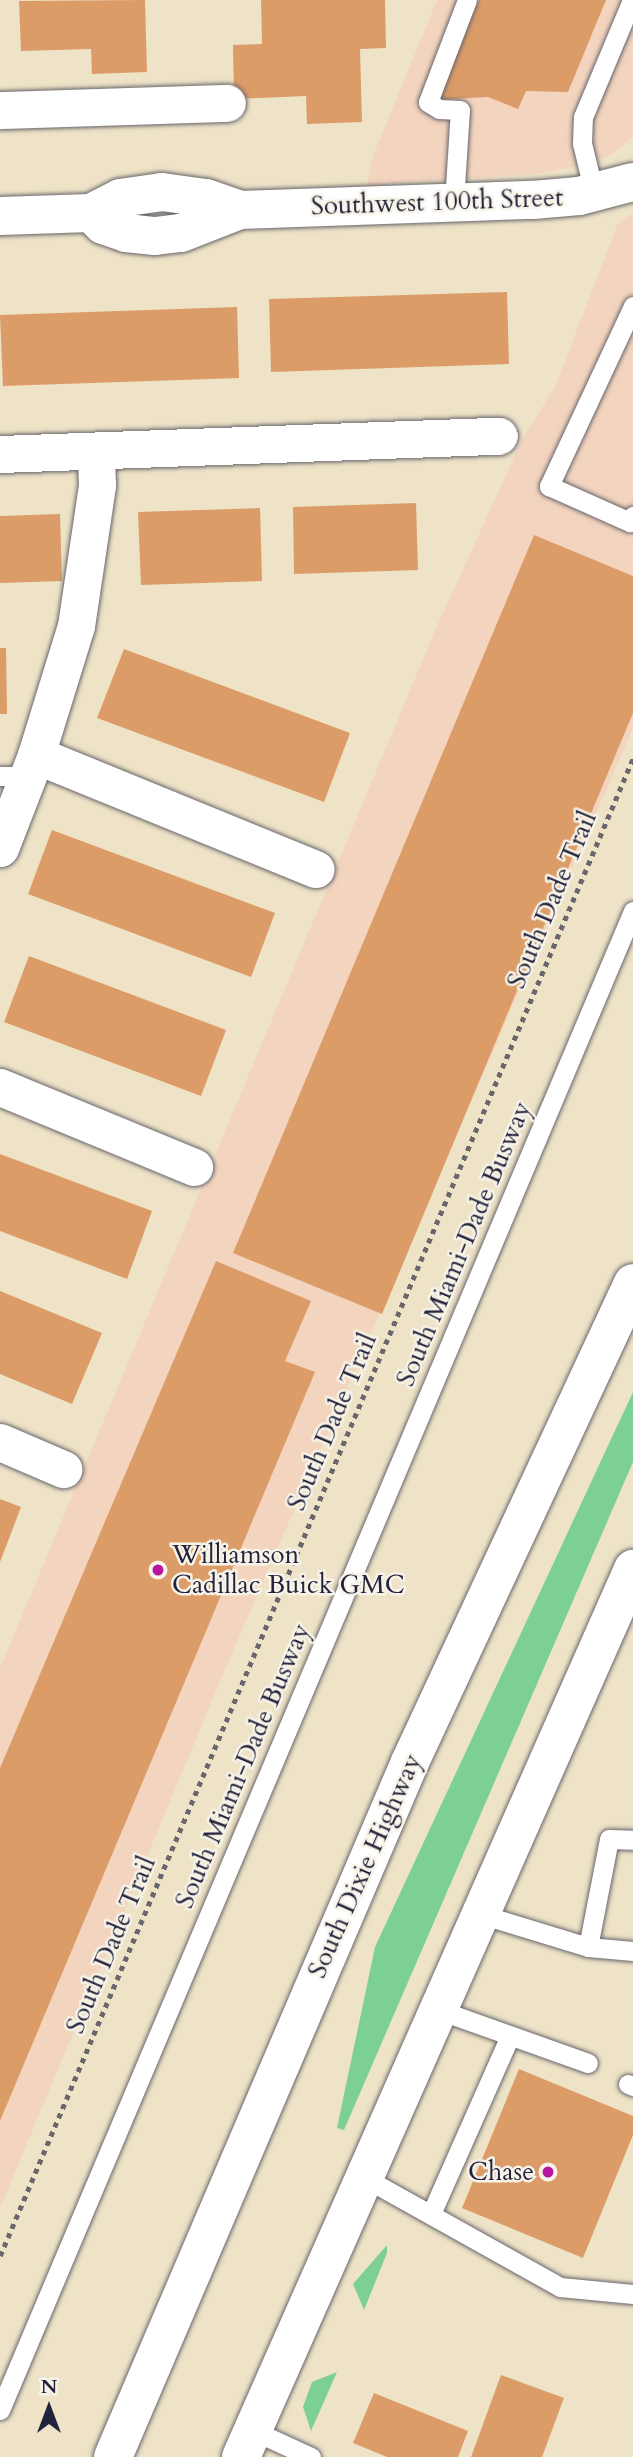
<!DOCTYPE html>
<html>
<head>
<meta charset="utf-8">
<style>
	body { margin:0 }
	#map { position:relative; width:633px; height:2457px; overflow:hidden; background:#eee3c7; font-family:Cardo,serif }
	div>[style] { position:absolute }
	.built>* { inset:0; background:#f3d4bf }
	.green>* { inset:0; background:#7cd093 }
	.building>* { inset:0; background:#dc9c68 }
	.path>* { height:4.5px; margin-top:-2.25px; transform-origin:0; background:repeating-linear-gradient(90deg,#69666c 0 5px,transparent 0 10px) }
	.roads { filter:drop-shadow(0 0 2px #69666c) drop-shadow(0 0 2px #69666c) }
	.lane>* { height:19px; margin:-9.5px; padding:0 9.5px; transform-origin:9.5px; border-radius:9.5px; background:#fff }
	.street>* { height:37px; margin:-18.5px; padding:0 18.5px; transform-origin:18.5px; border-radius:18.5px; background:#fff }
	.secondary>* { height:38px; margin:-19px; padding:0 19px; transform-origin:19px; border-radius:19px; background:#fff }
	.highway>* { height:38px; margin:-19px; padding:0 19px; transform-origin:19px; border-radius:19px; background:#fff }
	.dots>* { width:19px; height:19px; translate:-50% -50%; box-sizing:border-box; border:4px solid #f7f3e8; border-radius:50% }
	span { translate:-50% -50%; white-space:nowrap; text-align:center; line-height:1.15; -webkit-text-stroke:5px #f7f3e8; paint-order:stroke }
	.street-label { font-size:26px; color:#22223b }
	.poi-label { font-size:26px; color:#22223b }
	.left { translate:0 -50%; text-align:left }
	.right { translate:-100% -50%; text-align:right }
	.north { position:absolute; left:14px; top:2373px; width:70px; height:70px; -webkit-text-stroke:5px #f7f3e8; paint-order:stroke; rotate:0deg; font-size:19px; font-weight:700; line-height:28px; text-align:center; color:#22223b }
	.north::after { content:''; display:block; margin:auto; width:24px; height:32px; background:#22223b; clip-path:polygon(50% 0,100% 100%,50% 72%,0 100%) }
</style>
</head>
<body>
<div id="map">
	<div class="built">
		<i style="clip-path:polygon(437px 0,633px 0,633px 136px,613px 154px,580px 166px,534px 174px,367px 185px,373px 156px)"></i>
		<i style="clip-path:polygon(633px 214px,633px 728px,224px 1672px,0 2208px,0 1668px,437px 626px,523px 438px,556px 385px,618px 223px)"></i>
	</div>
	<div class="green">
		<i style="clip-path:polygon(633px 1392px,633px 1462px,344px 2130px,337px 2128px,375px 1947px)"></i>
		<i style="clip-path:polygon(387px 2245px,387px 2253px,364px 2310px,353px 2284px)"></i>
		<i style="clip-path:polygon(337px 2372px,311px 2431px,303px 2407px,312px 2382px)"></i>
	</div>
	<div class="building">
		<i style="clip-path:polygon(145px 0,147px 72px,92px 74px,91px 49px,21px 51px,19px 1px)"></i>
		<i style="clip-path:polygon(261px 0,385px 0,386px 48px,360px 49px,362px 122px,307px 124px,306px 96px,234px 99px,233px 45px,262px 44px)"></i>
		<i style="clip-path:polygon(479px 0,606px 0,568px 92px,526px 91px,518px 109px,488px 97px,436px 100px)"></i>
		<i style="clip-path:polygon(507px 292px,509px 364px,271px 372px,269px 299px)"></i>
		<i style="clip-path:polygon(237px 307px,239px 378px,3px 386px,0 315px)"></i>
		<i style="clip-path:polygon(416px 503px,418px 570px,294px 574px,293px 507px)"></i>
		<i style="clip-path:polygon(260px 508px,262px 581px,141px 585px,138px 512px)"></i>
		<i style="clip-path:polygon(60px 514px,62px 581px,0 583px,0 516px)"></i>
		<i style="clip-path:polygon(534px 535px,633px 576px,633px 713px,382px 1314px,233px 1253px)"></i>
		<i style="clip-path:polygon(0 648px,6px 648px,7px 714px,0 714px)"></i>
		<i style="clip-path:polygon(124px 649px,350px 733px,324px 802px,97px 718px)"></i>
		<i style="clip-path:polygon(52px 830px,275px 913px,251px 977px,28px 894px)"></i>
		<i style="clip-path:polygon(29px 956px,226px 1030px,201px 1096px,4px 1022px)"></i>
		<i style="clip-path:polygon(0 1154px,152px 1211px,127px 1279px,0 1231px)"></i>
		<i style="clip-path:polygon(216px 1261px,311px 1301px,285px 1361px,315px 1372px,0 2121px,0 1768px)"></i>
		<i style="clip-path:polygon(0 1291px,102px 1333px,72px 1404px,0 1374px)"></i>
		<i style="clip-path:polygon(0 1499px,21px 1507px,0 1562px)"></i>
		<i style="clip-path:polygon(519px 2069px,633px 2116px,633px 2135px,583px 2258px,462px 2208px)"></i>
		<i style="clip-path:polygon(501px 2375px,564px 2398px,542px 2457px,471px 2457px)"></i>
		<i style="clip-path:polygon(374px 2393px,468px 2431px,458px 2457px,387px 2457px,353px 2443px)"></i>
	</div>
	<div class="path">
		<i style="left:0;top:2256px;width:1626px;rotate:-67.09deg"></i>
	</div>
	<div class="roads">
		<div class="lane">
			<i style="left:594px;top:193px;width:51px;rotate:-103.5deg"></i>
			<i style="left:582px;top:143px;width:26px;rotate:-88deg"></i>
			<i style="left:583px;top:117px;width:127px;rotate:-67.3deg"></i>
			<i style="left:454px;top:202px;width:92px;rotate:-86.3deg"></i>
			<i style="left:460px;top:110px;width:21px;rotate:-177deg"></i>
			<i style="left:439px;top:109px;width:13px;rotate:-148deg"></i>
			<i style="left:428px;top:102px;width:109px;rotate:-69.1deg"></i>
			<i style="left:633px;top:306px;width:199px;rotate:115deg"></i>
			<i style="left:549px;top:486px;width:89px;rotate:24deg"></i>
			<i style="left:630px;top:522px;width:7px;rotate:-63deg"></i>
			<i style="left:0;top:776px;width:28px"></i>
			<i style="left:480px;top:1914px;width:113px;rotate:17deg"></i>
			<i style="left:588px;top:1947px;width:45px;rotate:5.1deg"></i>
			<i style="left:588px;top:1947px;width:110px;rotate:-79deg"></i>
			<i style="left:609px;top:1839px;width:24px;rotate:2deg"></i>
			<i style="left:439px;top:2010px;width:158px;rotate:19.6deg"></i>
			<i style="left:628px;top:2084px;width:5px;rotate:22deg"></i>
			<i style="left:365px;top:2178px;width:223px;rotate:29.2deg"></i>
			<i style="left:560px;top:2287px;width:73px;rotate:5.5deg"></i>
			<i style="left:431px;top:2214px;width:193px;rotate:-66.1deg"></i>
			<i style="left:0;top:2410px;width:1627px;rotate:-67.11deg"></i>
			<i style="left:252px;top:2430px;width:65px;rotate:24.6deg"></i>
		</div>
		<div class="street">
			<i style="left:0;top:110px;width:227px;rotate:-1.8deg"></i>
			<i style="left:0;top:454px;width:499px;rotate:-2.1deg"></i>
			<i style="left:36px;top:755px;width:302px;rotate:22.2deg"></i>
			<i style="left:0;top:848px;width:100px;rotate:-68.8deg"></i>
			<i style="left:36px;top:755px;width:135px;rotate:-72.8deg"></i>
			<i style="left:76px;top:626px;width:143px;rotate:-81.5deg"></i>
			<i style="left:97px;top:485px;width:34px;rotate:-92deg"></i>
			<i style="left:0;top:1087px;width:210px;rotate:22.4deg"></i>
			<i style="left:0;top:1442px;width:69px;rotate:23.2deg"></i>
		</div>
		<div class="secondary">
			<i style="left:91px;top:213px;width:17px;rotate:45deg"></i>
			<i style="left:103px;top:225px;width:24px;rotate:19deg"></i>
			<i style="left:126px;top:233px;width:29px;rotate:6deg"></i>
			<i style="left:155px;top:236px;width:26px;rotate:-7deg"></i>
			<i style="left:181px;top:233px;width:63px;rotate:-21.3deg"></i>
			<i style="left:0;top:216px;width:91px;rotate:-1.9deg"></i>
			<i style="left:91px;top:213px;width:33px;rotate:-27deg"></i>
			<i style="left:120px;top:198px;width:42px;rotate:-8.1deg"></i>
			<i style="left:162px;top:192px;width:44px;rotate:7.8deg"></i>
			<i style="left:206px;top:198px;width:36px;rotate:19deg"></i>
			<i style="left:240px;top:210px;width:293px;rotate:-2deg"></i>
			<i style="left:533px;top:200px;width:46px;rotate:-5deg"></i>
			<i style="left:579px;top:196px;width:56px;rotate:-14.5deg"></i>
		</div>
		<div class="highway">
			<i style="left:113px;top:2457px;width:756px;rotate:-66.86deg"></i>
			<i style="left:410px;top:1762px;width:528px;rotate:-65.04deg"></i>
			<i style="left:241px;top:2457px;width:971px;rotate:-66.18deg"></i>
		</div>
	</div>
	<div class="dots">
		<i style="left:158px;top:1570px;background:#b5179e"></i>
		<i style="left:548px;top:2172px;background:#b5179e"></i>
	</div>
	<div class="street-label">
		<span style="left:437px;top:202px;rotate:-2deg">Southwest 100th Street</span>
		<span style="left:552px;top:900px;rotate:-67deg">South Dade Trail</span>
		<span style="left:464px;top:1244px;rotate:-67deg">South Miami-Dade Busway</span>
		<span style="left:332px;top:1422px;rotate:-67deg">South Dade Trail</span>
		<span style="left:243px;top:1766px;rotate:-67deg">South Miami-Dade Busway</span>
		<span style="left:365px;top:1866px;rotate:-66deg">South Dixie Highway</span>
		<span style="left:111px;top:1945px;rotate:-67deg">South Dade Trail</span>
	</div>
	<div class="poi-label">
		<span class="left" style="left:172px;top:1570px">Williamson<br>Cadillac Buick GMC</span>
		<span class="right" style="left:534px;top:2172px">Chase</span>
	</div>
	<div class="north">N</div>
</div>
</body>
</html>
